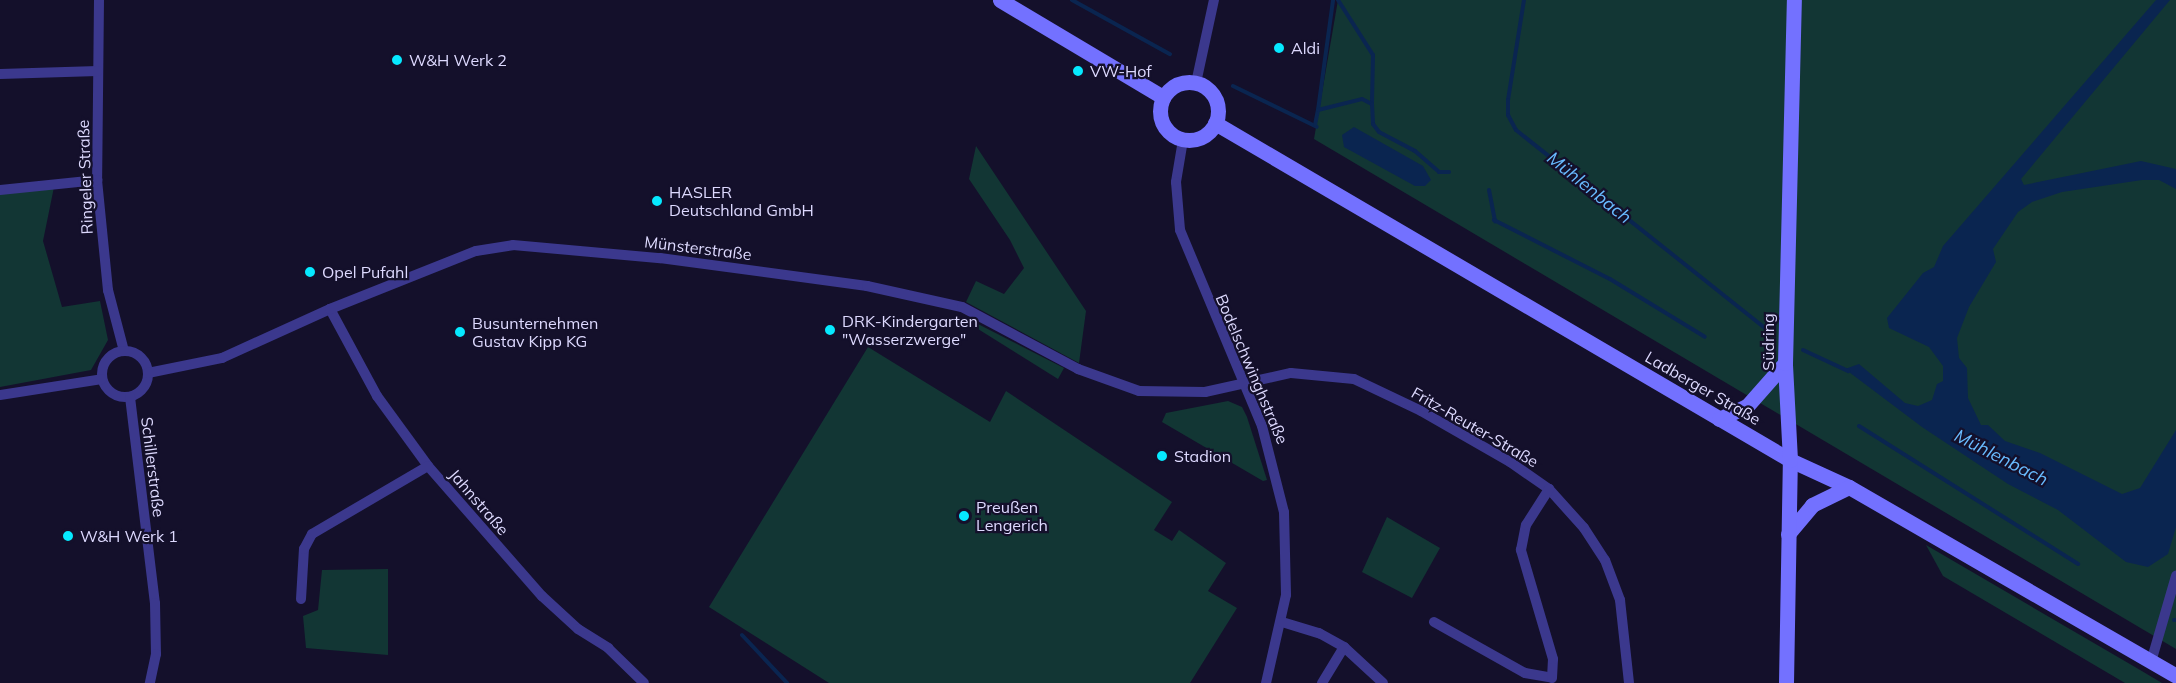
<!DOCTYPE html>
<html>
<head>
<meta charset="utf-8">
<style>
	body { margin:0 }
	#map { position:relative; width:2176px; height:683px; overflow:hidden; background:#14102b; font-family:Mulish,sans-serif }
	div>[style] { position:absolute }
	.green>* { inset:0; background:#123634 }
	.water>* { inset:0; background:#0a2550 }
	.stream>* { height:4px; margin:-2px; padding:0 2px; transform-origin:2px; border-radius:2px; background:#0a2550 }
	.minor>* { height:10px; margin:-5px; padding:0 5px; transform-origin:5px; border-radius:5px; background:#3b388d }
	.minor>.ring { margin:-5px; padding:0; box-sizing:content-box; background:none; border:10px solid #3b388d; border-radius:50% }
	.secondary>* { height:15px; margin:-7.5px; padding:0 7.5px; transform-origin:7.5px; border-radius:7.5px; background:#7371ff }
	.secondary>.ring { margin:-7.5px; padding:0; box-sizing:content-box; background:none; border:15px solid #7371ff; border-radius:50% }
	.dots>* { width:16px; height:16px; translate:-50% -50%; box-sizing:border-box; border:3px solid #14102b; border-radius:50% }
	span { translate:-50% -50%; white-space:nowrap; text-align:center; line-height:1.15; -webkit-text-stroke:4.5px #14102b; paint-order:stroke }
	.poi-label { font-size:16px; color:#dedaff }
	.left { translate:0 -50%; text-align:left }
	.street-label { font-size:16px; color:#dedaff }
	.water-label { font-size:18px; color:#68bbff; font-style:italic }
</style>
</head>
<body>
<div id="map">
	<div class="green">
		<i style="clip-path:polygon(1338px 0,2176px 0,2176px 649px,1314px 139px)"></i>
		<i style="clip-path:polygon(976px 146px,1086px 311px,1079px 363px,966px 302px,976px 281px,1004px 294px,1024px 268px,1010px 240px,969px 179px)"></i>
		<i style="clip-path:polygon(54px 187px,43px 241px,62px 307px,100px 301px,108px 340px,91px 370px,0 387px,0 192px)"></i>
		<i style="clip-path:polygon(962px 319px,976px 323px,1064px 368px,1058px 379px)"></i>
		<i style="clip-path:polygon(868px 347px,990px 422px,1006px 391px,1172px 502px,1154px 530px,1172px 541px,1179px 530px,1226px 563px,1208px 591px,1237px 608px,1190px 683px,829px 683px,709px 607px)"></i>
		<i style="clip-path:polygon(1228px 401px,1242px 407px,1247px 417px,1267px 480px,1263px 481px,1162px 422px,1166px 413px)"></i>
		<i style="clip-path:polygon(1387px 517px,1440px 548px,1412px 598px,1362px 572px)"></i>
		<i style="clip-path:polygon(1926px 545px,2135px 667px,2162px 683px,2125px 683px,1943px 576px)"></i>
		<i style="clip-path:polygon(388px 569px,388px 655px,306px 648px,303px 616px,318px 610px,322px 570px)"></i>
	</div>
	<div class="water">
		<i style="clip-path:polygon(2156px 0,2170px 0,2021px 179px,2024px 185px,2141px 161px,2176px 169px,2176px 189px,2159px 180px,2142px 180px,2062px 192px,2032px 202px,2018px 212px,1993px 249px,1996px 262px,1969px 307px,1957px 338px,1959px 358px,1967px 368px,1968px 398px,1981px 425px,1988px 425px,2005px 441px,2040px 453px,2122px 494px,2140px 488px,2176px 430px,2176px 527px,2168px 554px,2148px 567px,2126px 562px,2058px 510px,2008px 484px,1922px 427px,1845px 369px,1859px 364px,1905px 403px,1918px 406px,1932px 400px,1937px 384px,1943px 381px,1943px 366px,1929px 347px,1889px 328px,1887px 318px,1923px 273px,1934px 267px,1943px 246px)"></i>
		<i style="clip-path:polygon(1354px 127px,1423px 166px,1431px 180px,1425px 186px,1415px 186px,1344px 147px,1342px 135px)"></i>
	</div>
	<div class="stream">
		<i style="left:1072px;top:0;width:112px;rotate:28.9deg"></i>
		<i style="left:1338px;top:0;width:65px;rotate:57.5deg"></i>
		<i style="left:1373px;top:55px;width:49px;rotate:91.2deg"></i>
		<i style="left:1524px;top:0;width:101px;rotate:99.1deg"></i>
		<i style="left:1508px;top:100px;width:15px;rotate:90deg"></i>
		<i style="left:1508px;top:115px;width:17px;rotate:62deg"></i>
		<i style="left:1516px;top:130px;width:320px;rotate:38.5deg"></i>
		<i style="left:1233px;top:86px;width:93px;rotate:26deg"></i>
		<i style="left:1318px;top:110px;width:111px;rotate:-82.2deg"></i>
		<i style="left:1315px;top:125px;width:15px;rotate:-79deg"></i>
		<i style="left:1318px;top:110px;width:45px;rotate:-14deg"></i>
		<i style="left:1362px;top:99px;width:11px;rotate:27deg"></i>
		<i style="left:1372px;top:104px;width:20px;rotate:87deg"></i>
		<i style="left:1373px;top:124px;width:10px;rotate:53deg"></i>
		<i style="left:1379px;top:132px;width:41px;rotate:27.8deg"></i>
		<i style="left:1415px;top:151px;width:32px;rotate:41deg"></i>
		<i style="left:1439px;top:172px;width:10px"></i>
		<i style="left:1489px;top:190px;width:32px;rotate:79deg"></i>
		<i style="left:1494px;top:220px;width:130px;rotate:27deg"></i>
		<i style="left:1610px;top:279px;width:111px;rotate:31.4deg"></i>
		<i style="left:1803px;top:350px;width:50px;rotate:25deg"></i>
		<i style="left:1859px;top:426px;width:259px;rotate:32.2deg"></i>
		<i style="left:2174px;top:620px;width:2px"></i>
		<i style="left:742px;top:635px;width:66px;rotate:46.8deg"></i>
	</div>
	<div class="minor">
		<i style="left:99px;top:0;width:180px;rotate:90.6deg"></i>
		<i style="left:97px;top:180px;width:111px;rotate:84.3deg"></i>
		<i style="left:108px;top:290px;width:63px;rotate:75.3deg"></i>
		<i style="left:0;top:74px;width:98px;rotate:-1.8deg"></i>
		<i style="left:1196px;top:83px;width:85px;rotate:-77.8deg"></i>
		<i style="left:1183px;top:140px;width:43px;rotate:99.5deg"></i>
		<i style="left:1176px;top:182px;width:48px;rotate:85.2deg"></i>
		<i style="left:1180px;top:230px;width:212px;rotate:67.3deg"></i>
		<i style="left:1262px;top:426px;width:89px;rotate:75.7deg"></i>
		<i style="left:1284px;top:512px;width:83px;rotate:88.6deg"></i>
		<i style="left:1286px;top:595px;width:90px;rotate:102.8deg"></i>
		<i style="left:0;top:190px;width:98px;rotate:-5.9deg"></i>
		<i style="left:330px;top:309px;width:99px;rotate:61.6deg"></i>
		<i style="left:377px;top:396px;width:87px;rotate:53.9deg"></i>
		<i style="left:428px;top:466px;width:173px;rotate:48.8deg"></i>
		<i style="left:542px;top:596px;width:49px;rotate:42.5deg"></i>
		<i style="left:578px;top:629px;width:36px;rotate:32deg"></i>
		<i style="left:608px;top:648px;width:50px;rotate:44.2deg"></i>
		<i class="ring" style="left:102px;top:351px;width:36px;height:36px"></i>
		<i style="left:148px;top:373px;width:76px;rotate:-11.5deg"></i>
		<i style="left:222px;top:358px;width:119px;rotate:-24.4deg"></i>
		<i style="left:330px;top:309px;width:157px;rotate:-21.7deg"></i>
		<i style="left:476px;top:251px;width:37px;rotate:-9deg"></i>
		<i style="left:513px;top:245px;width:148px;rotate:5.1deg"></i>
		<i style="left:660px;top:258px;width:209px;rotate:7.7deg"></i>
		<i style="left:867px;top:286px;width:97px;rotate:12.5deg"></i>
		<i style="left:962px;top:307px;width:132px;rotate:28.1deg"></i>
		<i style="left:1078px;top:369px;width:65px;rotate:19.8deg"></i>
		<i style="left:1139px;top:391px;width:66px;rotate:0.9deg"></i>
		<i style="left:1205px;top:392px;width:88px;rotate:-12.5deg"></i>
		<i style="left:1291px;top:373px;width:63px;rotate:5.4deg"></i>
		<i style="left:1354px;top:379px;width:74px;rotate:25.5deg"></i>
		<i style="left:1421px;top:411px;width:103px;rotate:29.8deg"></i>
		<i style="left:1510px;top:462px;width:47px;rotate:34.7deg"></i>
		<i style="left:1549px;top:489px;width:52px;rotate:48.1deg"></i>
		<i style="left:1584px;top:528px;width:38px;rotate:57deg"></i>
		<i style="left:1605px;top:560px;width:43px;rotate:69.4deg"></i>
		<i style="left:1620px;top:600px;width:83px;rotate:83.8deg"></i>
		<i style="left:0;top:395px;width:103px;rotate:-8.9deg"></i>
		<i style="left:130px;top:397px;width:208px;rotate:83.1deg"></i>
		<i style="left:155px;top:603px;width:51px;rotate:88.9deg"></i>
		<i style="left:156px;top:654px;width:30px;rotate:102deg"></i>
		<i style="left:301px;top:599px;width:50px;rotate:-86.6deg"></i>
		<i style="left:304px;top:549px;width:17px;rotate:-62deg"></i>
		<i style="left:312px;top:534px;width:134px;rotate:-30.4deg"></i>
		<i style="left:1282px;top:622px;width:39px;rotate:17deg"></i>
		<i style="left:1319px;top:633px;width:29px;rotate:29deg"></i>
		<i style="left:1344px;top:647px;width:53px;rotate:42.7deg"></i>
		<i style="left:1434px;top:622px;width:104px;rotate:29.3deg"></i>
		<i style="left:1525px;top:673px;width:27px;rotate:10deg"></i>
		<i style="left:1552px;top:678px;width:19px;rotate:-87deg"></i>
		<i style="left:1553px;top:659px;width:114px;rotate:-106.4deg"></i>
		<i style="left:1521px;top:550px;width:25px;rotate:-79deg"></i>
		<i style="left:1526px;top:525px;width:43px;rotate:-57.4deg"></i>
		<i style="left:2151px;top:662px;width:90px;rotate:-73.8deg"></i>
		<i style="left:1322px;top:683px;width:42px;rotate:-58.6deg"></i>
	</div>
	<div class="secondary">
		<i style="left:1000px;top:0;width:190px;rotate:30.8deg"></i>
		<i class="ring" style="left:1160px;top:82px;width:43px;height:43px"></i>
		<i style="left:1215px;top:123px;width:666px;rotate:30.37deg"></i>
		<i style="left:1790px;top:460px;width:65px;rotate:24.6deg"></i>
		<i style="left:1849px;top:487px;width:378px;rotate:30deg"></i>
		<i style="left:1719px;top:419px;width:31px;rotate:-25deg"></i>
		<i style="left:1747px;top:406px;width:57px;rotate:-48.5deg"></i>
		<i style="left:1788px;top:534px;width:38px;rotate:-50deg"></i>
		<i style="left:1812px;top:505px;width:41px;rotate:-25.9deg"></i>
		<i style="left:1786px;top:683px;width:223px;rotate:-89deg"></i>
		<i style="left:1790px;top:460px;width:97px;rotate:-93deg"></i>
		<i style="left:1785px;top:363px;width:363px;rotate:-88.6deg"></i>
	</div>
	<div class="dots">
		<i style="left:1279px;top:48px;background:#06e9ff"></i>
		<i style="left:397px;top:60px;background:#06e9ff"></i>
		<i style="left:1078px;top:71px;background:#06e9ff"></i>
		<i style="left:657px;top:201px;background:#06e9ff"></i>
		<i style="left:310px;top:272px;background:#06e9ff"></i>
		<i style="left:830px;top:330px;background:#06e9ff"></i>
		<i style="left:460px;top:332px;background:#06e9ff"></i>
		<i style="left:1162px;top:456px;background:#06e9ff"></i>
		<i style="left:964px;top:516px;background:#06e9ff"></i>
		<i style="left:68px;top:536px;background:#06e9ff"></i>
	</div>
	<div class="poi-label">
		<span class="left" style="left:1291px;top:48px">Aldi</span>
		<span class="left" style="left:409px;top:60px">W&amp;H Werk 2</span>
		<span class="left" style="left:1090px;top:71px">VW-Hof</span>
		<span class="left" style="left:669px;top:201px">HASLER<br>Deutschland GmbH</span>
		<span class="left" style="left:322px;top:272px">Opel Pufahl</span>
		<span class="left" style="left:842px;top:330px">DRK-Kindergarten<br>"Wasserzwerge"</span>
		<span class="left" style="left:472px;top:332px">Busunternehmen<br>Gustav Kipp KG</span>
		<span class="left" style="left:1174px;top:456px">Stadion</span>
		<span class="left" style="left:976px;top:516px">Preußen<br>Lengerich</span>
		<span class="left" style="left:80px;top:536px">W&amp;H Werk 1</span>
	</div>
	<div class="street-label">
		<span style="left:85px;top:177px;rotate:-92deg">Ringeler Straße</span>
		<span style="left:698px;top:248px;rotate:7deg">Münsterstraße</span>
		<span style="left:1768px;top:342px;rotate:-90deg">Südring</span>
		<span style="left:1252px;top:369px;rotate:67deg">Bodelschwinghstraße</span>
		<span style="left:1703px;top:388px;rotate:30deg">Ladberger Straße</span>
		<span style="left:1475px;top:427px;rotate:30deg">Fritz-Reuter-Straße</span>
		<span style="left:153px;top:467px;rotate:83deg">Schillerstraße</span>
		<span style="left:479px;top:502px;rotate:49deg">Jahnstraße</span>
	</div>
	<div class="water-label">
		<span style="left:1589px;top:188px;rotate:39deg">Mühlenbach</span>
		<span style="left:2001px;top:458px;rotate:27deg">Mühlenbach</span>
	</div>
</div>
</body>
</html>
